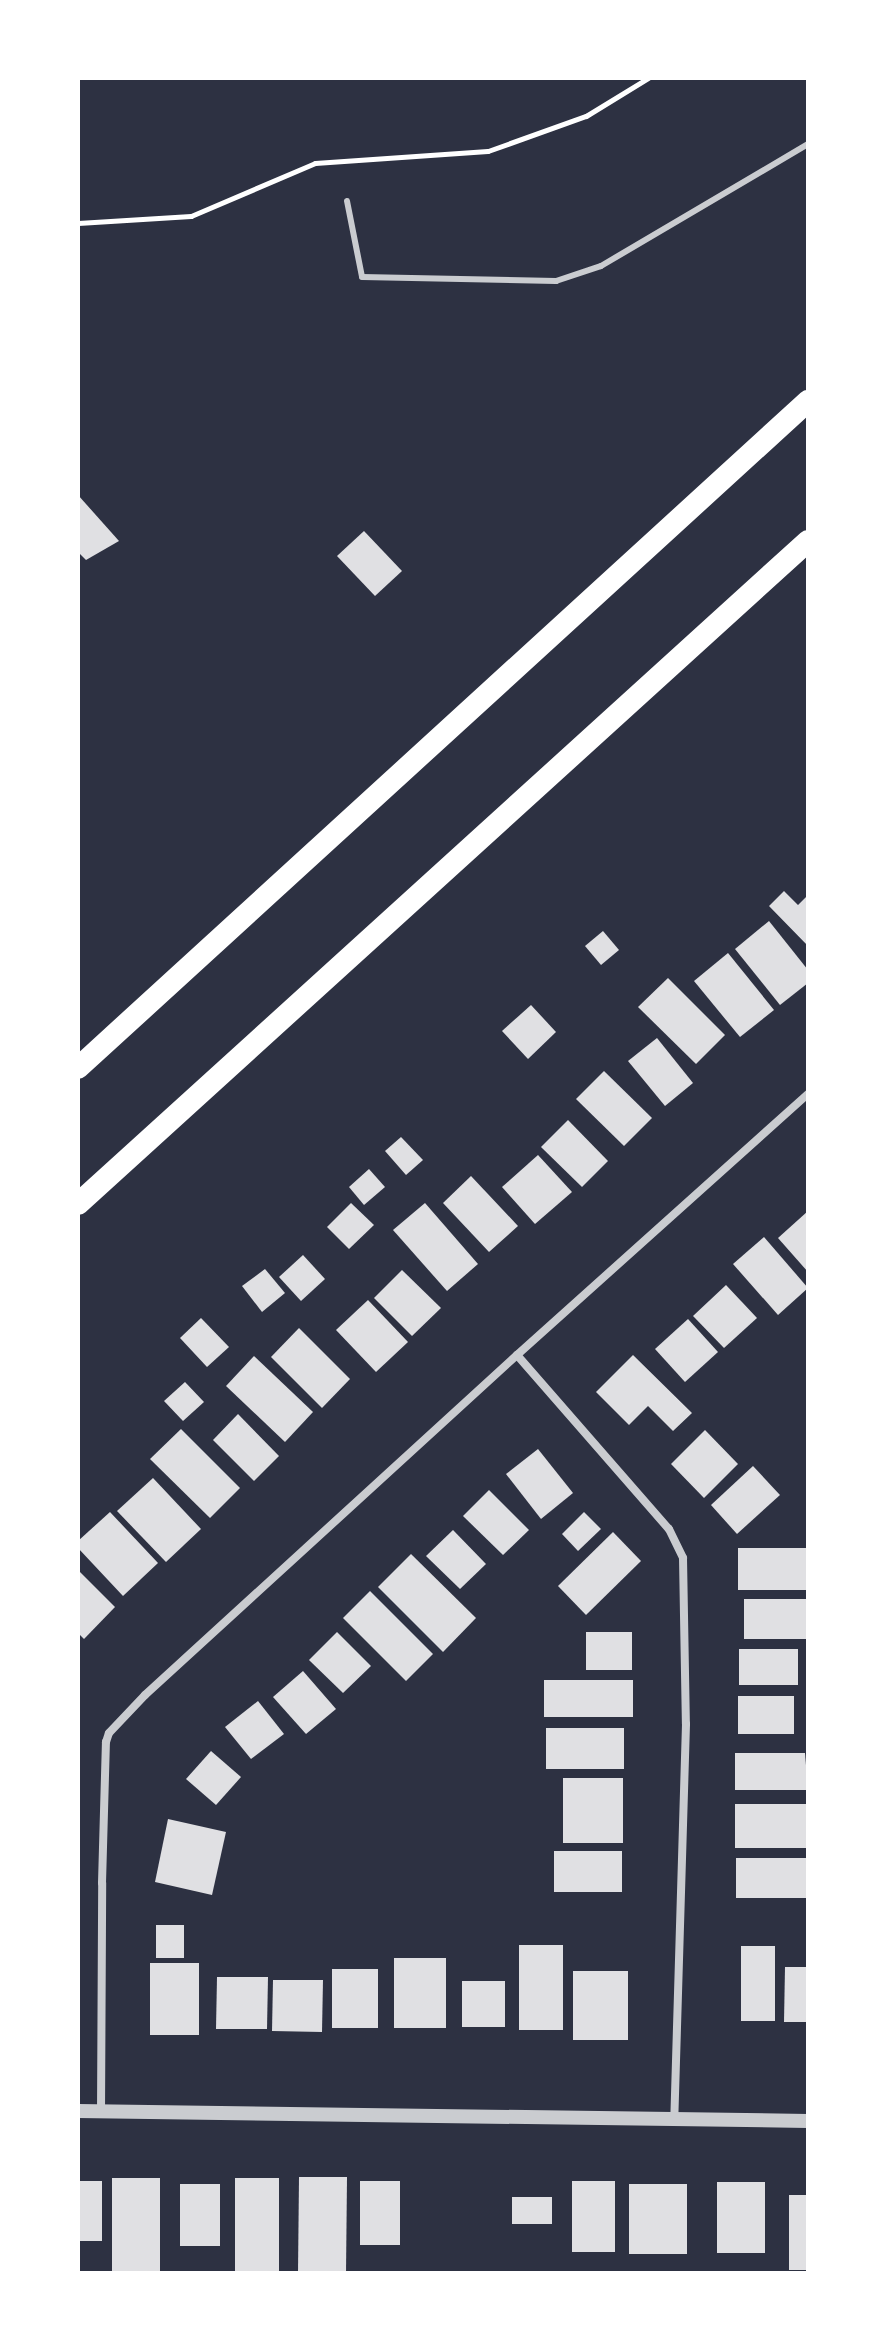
<!DOCTYPE html>
<html>
<head>
<meta charset="utf-8">
<style>
	body { margin:0 }
	#map { position:relative; width:886px; height:2351px; overflow:hidden; background:#2d3142; font-family:Karla,sans-serif }
	div>[style] { position:absolute }
	.building>* { inset:0; background:#e0e0e3 }
	.path>* { height:5px; margin:-2.5px; padding:0 2.5px; transform-origin:2.5px; border-radius:2.5px; background:#fff }
	.service>* { height:6px; margin:-3px; padding:0 3px; transform-origin:3px; border-radius:3px; background:#caccd0 }
	.minor>* { height:8px; margin:-4px; padding:0 4px; transform-origin:4px; border-radius:4px; background:#caccd0 }
	.tertiary>* { height:14px; margin:-7px; padding:0 7px; transform-origin:7px; border-radius:7px; background:#caccd0 }
	.trunk>* { height:22px; margin:-11px; padding:0 11px; transform-origin:11px; border-radius:11px; background:#fff }
	span { translate:-50% -50%; white-space:nowrap; text-align:center; line-height:1.15; -webkit-text-stroke:8px #fff; paint-order:stroke }
	.frame { position:absolute; inset:0; border:80px solid #fff; pointer-events:none }
</style>
</head>
<body>
<div id="map">
	<div class="building">
		<i style="clip-path:polygon(78px 495px,119px 541px,86px 560px,78px 552px)"></i>
		<i style="clip-path:polygon(364px 531px,402px 571px,375px 596px,337px 556px)"></i>
		<i style="clip-path:polygon(784px 891px,798px 905px,808px 895px,808px 946px,769px 906px)"></i>
		<i style="clip-path:polygon(769px 921px,808px 970px,808px 983px,780px 1005px,735px 949px)"></i>
		<i style="clip-path:polygon(603px 931px,619px 950px,601px 965px,585px 946px)"></i>
		<i style="clip-path:polygon(728px 953px,774px 1010px,740px 1037px,694px 981px)"></i>
		<i style="clip-path:polygon(668px 978px,725px 1035px,696px 1064px,638px 1007px)"></i>
		<i style="clip-path:polygon(531px 1005px,556px 1032px,528px 1059px,502px 1031px)"></i>
		<i style="clip-path:polygon(657px 1038px,693px 1083px,665px 1106px,628px 1061px)"></i>
		<i style="clip-path:polygon(604px 1071px,652px 1118px,624px 1146px,576px 1099px)"></i>
		<i style="clip-path:polygon(568px 1120px,608px 1161px,582px 1187px,541px 1147px)"></i>
		<i style="clip-path:polygon(401px 1137px,423px 1160px,406px 1175px,385px 1151px)"></i>
		<i style="clip-path:polygon(538px 1155px,572px 1192px,535px 1224px,502px 1187px)"></i>
		<i style="clip-path:polygon(369px 1169px,385px 1187px,364px 1205px,349px 1187px)"></i>
		<i style="clip-path:polygon(471px 1176px,518px 1226px,489px 1252px,443px 1203px)"></i>
		<i style="clip-path:polygon(351px 1203px,374px 1225px,349px 1249px,327px 1227px)"></i>
		<i style="clip-path:polygon(425px 1203px,478px 1264px,447px 1291px,393px 1230px)"></i>
		<i style="clip-path:polygon(808px 1211px,808px 1272px,778px 1238px)"></i>
		<i style="clip-path:polygon(764px 1237px,808px 1288px,778px 1315px,733px 1264px)"></i>
		<i style="clip-path:polygon(303px 1255px,325px 1279px,301px 1301px,279px 1277px)"></i>
		<i style="clip-path:polygon(265px 1269px,285px 1293px,262px 1312px,242px 1286px)"></i>
		<i style="clip-path:polygon(402px 1270px,441px 1308px,412px 1336px,374px 1298px)"></i>
		<i style="clip-path:polygon(726px 1285px,757px 1318px,724px 1348px,693px 1316px)"></i>
		<i style="clip-path:polygon(368px 1300px,408px 1342px,376px 1372px,336px 1330px)"></i>
		<i style="clip-path:polygon(201px 1318px,229px 1347px,207px 1367px,180px 1338px)"></i>
		<i style="clip-path:polygon(688px 1319px,718px 1352px,685px 1382px,655px 1349px)"></i>
		<i style="clip-path:polygon(299px 1328px,350px 1379px,322px 1408px,271px 1357px)"></i>
		<i style="clip-path:polygon(633px 1355px,692px 1413px,673px 1431px,648px 1406px,629px 1425px,596px 1392px)"></i>
		<i style="clip-path:polygon(254px 1356px,313px 1412px,285px 1442px,226px 1386px)"></i>
		<i style="clip-path:polygon(185px 1382px,204px 1402px,183px 1421px,164px 1401px)"></i>
		<i style="clip-path:polygon(238px 1414px,279px 1456px,254px 1481px,213px 1440px)"></i>
		<i style="clip-path:polygon(181px 1429px,240px 1488px,210px 1518px,150px 1459px)"></i>
		<i style="clip-path:polygon(705px 1430px,738px 1464px,704px 1498px,671px 1464px)"></i>
		<i style="clip-path:polygon(538px 1449px,573px 1493px,541px 1519px,506px 1474px)"></i>
		<i style="clip-path:polygon(753px 1466px,780px 1495px,737px 1534px,711px 1505px)"></i>
		<i style="clip-path:polygon(153px 1478px,201px 1529px,166px 1562px,117px 1511px)"></i>
		<i style="clip-path:polygon(489px 1490px,529px 1530px,503px 1555px,463px 1516px)"></i>
		<i style="clip-path:polygon(110px 1512px,158px 1563px,123px 1596px,78px 1548px,78px 1541px)"></i>
		<i style="clip-path:polygon(584px 1512px,601px 1529px,578px 1551px,562px 1534px)"></i>
		<i style="clip-path:polygon(453px 1530px,486px 1564px,460px 1589px,426px 1556px)"></i>
		<i style="clip-path:polygon(613px 1532px,641px 1561px,586px 1615px,558px 1586px)"></i>
		<i style="clip-path:polygon(738px 1548px,808px 1548px,808px 1590px,738px 1590px)"></i>
		<i style="clip-path:polygon(411px 1554px,476px 1618px,443px 1652px,378px 1587px)"></i>
		<i style="clip-path:polygon(78px 1570px,115px 1607px,84px 1639px,78px 1633px)"></i>
		<i style="clip-path:polygon(370px 1591px,433px 1654px,406px 1681px,343px 1618px)"></i>
		<i style="clip-path:polygon(744px 1599px,808px 1599px,808px 1639px,744px 1639px)"></i>
		<i style="clip-path:polygon(337px 1632px,371px 1666px,343px 1693px,309px 1660px)"></i>
		<i style="clip-path:polygon(586px 1632px,632px 1632px,632px 1670px,586px 1670px)"></i>
		<i style="clip-path:polygon(739px 1649px,798px 1649px,798px 1685px,739px 1685px)"></i>
		<i style="clip-path:polygon(303px 1671px,336px 1709px,306px 1734px,273px 1697px)"></i>
		<i style="clip-path:polygon(544px 1680px,633px 1680px,633px 1717px,544px 1717px)"></i>
		<i style="clip-path:polygon(738px 1696px,794px 1696px,794px 1734px,738px 1734px)"></i>
		<i style="clip-path:polygon(258px 1701px,284px 1734px,251px 1759px,225px 1727px)"></i>
		<i style="clip-path:polygon(546px 1728px,624px 1728px,624px 1769px,546px 1769px)"></i>
		<i style="clip-path:polygon(211px 1751px,241px 1777px,216px 1805px,186px 1779px)"></i>
		<i style="clip-path:polygon(735px 1753px,805px 1753px,808px 1790px,735px 1790px)"></i>
		<i style="clip-path:polygon(563px 1778px,623px 1778px,623px 1843px,563px 1843px)"></i>
		<i style="clip-path:polygon(735px 1804px,808px 1804px,808px 1848px,735px 1848px)"></i>
		<i style="clip-path:polygon(168px 1819px,226px 1832px,212px 1895px,155px 1882px)"></i>
		<i style="clip-path:polygon(554px 1851px,622px 1851px,622px 1892px,554px 1892px)"></i>
		<i style="clip-path:polygon(736px 1858px,808px 1858px,808px 1898px,736px 1898px)"></i>
		<i style="clip-path:polygon(156px 1925px,184px 1925px,184px 1958px,156px 1958px)"></i>
		<i style="clip-path:polygon(519px 1945px,563px 1945px,563px 2030px,519px 2030px)"></i>
		<i style="clip-path:polygon(741px 1946px,775px 1946px,775px 2021px,741px 2021px)"></i>
		<i style="clip-path:polygon(394px 1958px,446px 1958px,446px 2028px,394px 2028px)"></i>
		<i style="clip-path:polygon(150px 1963px,199px 1963px,199px 2035px,150px 2035px)"></i>
		<i style="clip-path:polygon(785px 1967px,808px 1967px,808px 2022px,784px 2022px)"></i>
		<i style="clip-path:polygon(332px 1969px,378px 1969px,378px 2028px,332px 2028px)"></i>
		<i style="clip-path:polygon(573px 1971px,628px 1971px,628px 2040px,573px 2040px)"></i>
		<i style="clip-path:polygon(217px 1977px,268px 1977px,267px 2029px,216px 2029px)"></i>
		<i style="clip-path:polygon(273px 1980px,323px 1980px,322px 2032px,272px 2031px)"></i>
		<i style="clip-path:polygon(462px 1981px,505px 1981px,505px 2027px,462px 2027px)"></i>
		<i style="clip-path:polygon(299px 2177px,347px 2177px,346px 2273px,298px 2272px)"></i>
		<i style="clip-path:polygon(112px 2178px,160px 2178px,160px 2273px,112px 2273px)"></i>
		<i style="clip-path:polygon(235px 2178px,279px 2178px,279px 2273px,235px 2273px)"></i>
		<i style="clip-path:polygon(78px 2181px,102px 2181px,102px 2241px,78px 2241px)"></i>
		<i style="clip-path:polygon(360px 2181px,400px 2181px,400px 2245px,360px 2245px)"></i>
		<i style="clip-path:polygon(572px 2181px,615px 2181px,615px 2252px,572px 2252px)"></i>
		<i style="clip-path:polygon(717px 2182px,765px 2182px,765px 2253px,717px 2253px)"></i>
		<i style="clip-path:polygon(180px 2184px,220px 2184px,220px 2246px,180px 2246px)"></i>
		<i style="clip-path:polygon(629px 2184px,687px 2184px,687px 2254px,629px 2254px)"></i>
		<i style="clip-path:polygon(789px 2195px,808px 2195px,808px 2270px,789px 2270px)"></i>
		<i style="clip-path:polygon(512px 2197px,552px 2197px,552px 2224px,512px 2224px)"></i>
	</div>
	<div class="path">
		<i style="left:78px;top:223px;width:113px;rotate:-3.5deg"></i>
		<i style="left:191px;top:216px;width:135px;rotate:-23.1deg"></i>
		<i style="left:315px;top:163px;width:173px;rotate:-4deg"></i>
		<i style="left:488px;top:151px;width:104px;rotate:-19.7deg"></i>
		<i style="left:586px;top:116px;width:73px;rotate:-31.5deg"></i>
	</div>
	<div class="service">
		<i style="left:347px;top:201px;width:77px;rotate:78.8deg"></i>
		<i style="left:362px;top:277px;width:194px;rotate:1.2deg"></i>
		<i style="left:556px;top:281px;width:47px;rotate:-18.4deg"></i>
		<i style="left:601px;top:266px;width:240px;rotate:-30.5deg"></i>
	</div>
	<div class="minor">
		<i style="left:517px;top:1355px;width:231px;rotate:48.9deg"></i>
		<i style="left:669px;top:1529px;width:32px;rotate:64deg"></i>
		<i style="left:683px;top:1558px;width:166px;rotate:89deg"></i>
		<i style="left:686px;top:1724px;width:394px;rotate:91.7deg"></i>
		<i style="left:101px;top:2112px;width:229px;rotate:-89.7deg"></i>
		<i style="left:102px;top:1883px;width:141px;rotate:-88.4deg"></i>
		<i style="left:106px;top:1742px;width:9px;rotate:-72deg"></i>
		<i style="left:109px;top:1733px;width:52px;rotate:-46.5deg"></i>
		<i style="left:145px;top:1695px;width:504px;rotate:-42.43deg"></i>
		<i style="left:517px;top:1355px;width:391px;rotate:-41.9deg"></i>
	</div>
	<div class="tertiary">
		<i style="left:78px;top:2111px;width:730px;rotate:0.78deg"></i>
	</div>
	<div class="trunk">
		<i style="left:78px;top:1068px;width:989px;rotate:-42.42deg"></i>
		<i style="left:78px;top:1204px;width:986px;rotate:-42.25deg"></i>
	</div>
	<div class="frame"></div>
</div>
</body>
</html>
